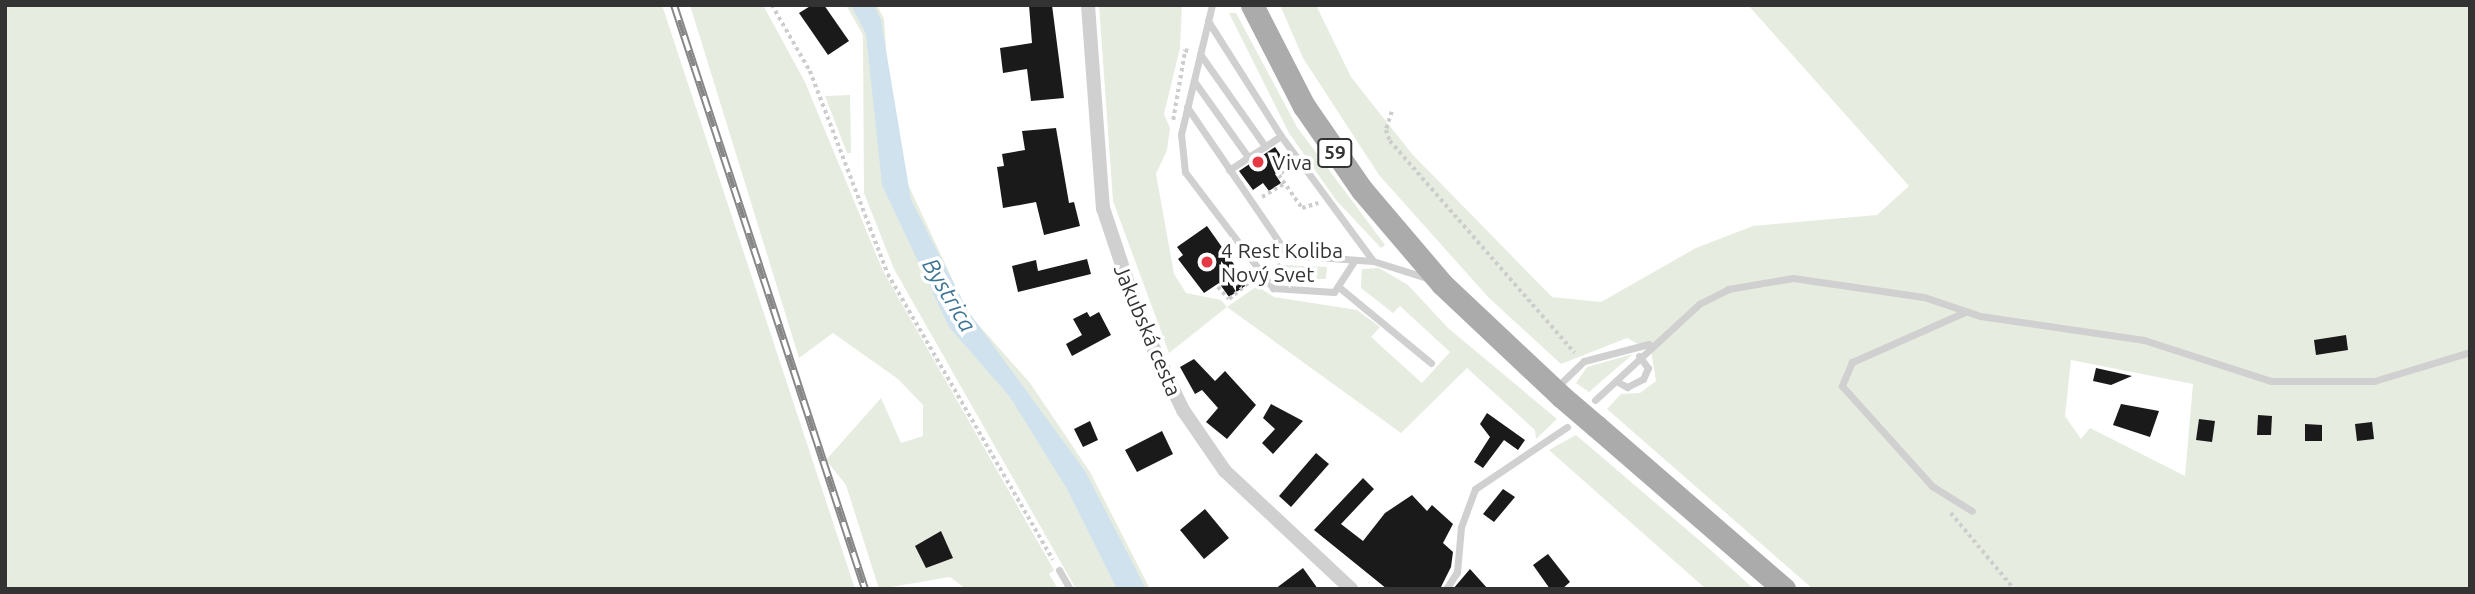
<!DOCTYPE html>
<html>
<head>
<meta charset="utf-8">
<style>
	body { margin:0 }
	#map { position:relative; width:2475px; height:594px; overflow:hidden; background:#fff; font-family:Ubuntu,sans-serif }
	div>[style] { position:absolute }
	.green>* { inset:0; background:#e6ecdf }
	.water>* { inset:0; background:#cfe2ee }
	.building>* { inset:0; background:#1a1a1a }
	.path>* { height:3.5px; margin-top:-1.75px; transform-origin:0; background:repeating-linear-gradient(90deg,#cdcdcd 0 3.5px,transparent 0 7px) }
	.service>* { height:7px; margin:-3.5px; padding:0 3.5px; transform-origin:3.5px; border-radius:3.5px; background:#d0d0d0 }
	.minor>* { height:14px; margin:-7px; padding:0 7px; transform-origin:7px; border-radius:7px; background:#d0d0d0 }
	.primary>* { height:23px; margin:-11.5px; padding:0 11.5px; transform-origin:11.5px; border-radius:11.5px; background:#ababab }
	.rail>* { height:8px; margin-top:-4px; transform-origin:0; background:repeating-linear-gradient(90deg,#fff 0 16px,#888 0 32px); box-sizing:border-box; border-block:2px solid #888 }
	.primary-bridge>* { height:23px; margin:-11.5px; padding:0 11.5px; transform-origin:11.5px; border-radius:11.5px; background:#ababab }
	.dots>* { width:19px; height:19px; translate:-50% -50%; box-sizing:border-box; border:4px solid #fff; border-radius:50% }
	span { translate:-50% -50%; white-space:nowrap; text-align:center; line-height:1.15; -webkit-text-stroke:7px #fff; paint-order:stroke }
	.shield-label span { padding:2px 5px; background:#fff; border:2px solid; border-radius:5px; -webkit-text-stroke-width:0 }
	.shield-label { font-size:19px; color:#333; font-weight:700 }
	.poi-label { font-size:21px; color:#333 }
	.left { translate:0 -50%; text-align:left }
	.street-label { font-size:21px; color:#333 }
	.water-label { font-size:23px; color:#3f7597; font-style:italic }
	.frame { position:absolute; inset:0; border:7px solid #333; pointer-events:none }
</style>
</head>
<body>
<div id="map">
	<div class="green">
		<i style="clip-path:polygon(5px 5px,662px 5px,855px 589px,5px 589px)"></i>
		<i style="clip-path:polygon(690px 5px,763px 5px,805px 82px,883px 271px,1054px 570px,1049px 574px,1058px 589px,966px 589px,950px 577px,879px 589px,846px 485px,826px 460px,881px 398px,901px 443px,923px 436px,923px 405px,898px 379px,833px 333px,799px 358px)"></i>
		<i style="clip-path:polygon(846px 5px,877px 5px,884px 19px,893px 152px,968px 313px,1030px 383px,1090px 472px,1150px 589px,1076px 589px,894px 269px,864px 193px,863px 35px)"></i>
		<i style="clip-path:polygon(1099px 5px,1182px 5px,1180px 48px,1164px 114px,1170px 128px,1167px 150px,1156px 174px,1174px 274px,1186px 293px,1221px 300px,1227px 307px,1257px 286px,1274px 297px,1357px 310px,1380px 327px,1371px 337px,1422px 383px,1450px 352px,1400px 306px,1393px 313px,1361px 288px,1362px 269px,1379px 268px,1408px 285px,1448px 328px,1557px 419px,1536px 439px,1535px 430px,1467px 368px,1401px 433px,1227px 307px,1169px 353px,1113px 201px)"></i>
		<i style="clip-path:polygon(evenodd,1280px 5px,1316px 5px,1351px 77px,1412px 154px,1552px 297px,1601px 302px,1696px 248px,1753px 226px,1877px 215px,1909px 186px,1748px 5px,2470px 5px,2470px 589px,1813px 589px,1607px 409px,1621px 394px,1640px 393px,1656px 381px,1651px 351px,1627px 338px,1561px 364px,1489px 298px,1379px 175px,1303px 58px,1280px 5px,2071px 360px,2193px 384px,2185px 476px,2090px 428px,2081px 439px,2065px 416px,2071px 360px)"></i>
		<i style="clip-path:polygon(1229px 13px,1236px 13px,1297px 127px,1385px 245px,1381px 248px,1336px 200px,1289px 133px)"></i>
		<i style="clip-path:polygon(850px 95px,851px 153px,847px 153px,825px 96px)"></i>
		<i style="clip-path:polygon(1283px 265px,1327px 267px,1326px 279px,1292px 279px)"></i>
		<i style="clip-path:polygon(1633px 354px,1589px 392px,1576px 383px,1587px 367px)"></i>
		<i style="clip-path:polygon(1576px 435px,1713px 552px,1754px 589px,1706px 589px,1549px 450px)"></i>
	</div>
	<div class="water">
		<i style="clip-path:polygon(851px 5px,874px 5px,881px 20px,911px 200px,968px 311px,1085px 471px,1146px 589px,1117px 589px,1066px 487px,1010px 397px,949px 327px,882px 185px,866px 34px)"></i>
	</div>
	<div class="building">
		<i style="clip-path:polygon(812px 5px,824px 5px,849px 41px,828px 55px,799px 13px)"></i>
		<i style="clip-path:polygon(1029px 5px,1052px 5px,1064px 98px,1031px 101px,1027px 69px,1003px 73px,1000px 48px,1032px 43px)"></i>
		<i style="clip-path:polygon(1056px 128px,1069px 203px,1074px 202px,1080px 226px,1044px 235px,1036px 202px,1003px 208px,997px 167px,1004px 166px,1002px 154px,1025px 150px,1022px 131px)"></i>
		<i style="clip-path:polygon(1275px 147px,1288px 166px,1275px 174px,1281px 183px,1269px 191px,1263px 183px,1253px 190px,1239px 171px)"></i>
		<i style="clip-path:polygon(1207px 226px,1248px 284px,1229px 297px,1219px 283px,1204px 293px,1178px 259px,1183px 255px,1177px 247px)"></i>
		<i style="clip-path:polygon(1087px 259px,1091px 274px,1018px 292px,1012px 266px,1036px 260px,1038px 271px)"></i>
		<i style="clip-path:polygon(1087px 312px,1090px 317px,1099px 312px,1111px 335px,1072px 356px,1066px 344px,1082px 335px,1073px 319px)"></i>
		<i style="clip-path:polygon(2346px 335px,2348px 350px,2316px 355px,2314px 340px)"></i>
		<i style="clip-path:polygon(1194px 359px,1215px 381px,1225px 371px,1256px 405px,1227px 439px,1206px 422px,1218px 408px,1202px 390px,1195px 394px,1180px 367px)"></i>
		<i style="clip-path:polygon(2096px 368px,2132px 376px,2111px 385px,2093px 381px)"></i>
		<i style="clip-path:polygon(1271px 404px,1303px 421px,1273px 454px,1262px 443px,1275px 429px,1263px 418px)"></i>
		<i style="clip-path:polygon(2121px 404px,2159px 411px,2150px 437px,2113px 425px)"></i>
		<i style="clip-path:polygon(1487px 413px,1525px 440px,1518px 450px,1504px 440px,1483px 468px,1474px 462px,1490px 437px,1480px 424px)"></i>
		<i style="clip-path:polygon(2258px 415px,2272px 416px,2271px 435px,2257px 435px)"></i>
		<i style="clip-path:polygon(2199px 419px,2215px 421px,2212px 442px,2196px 440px)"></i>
		<i style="clip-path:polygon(1090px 421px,1098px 440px,1083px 447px,1074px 429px)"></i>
		<i style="clip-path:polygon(2372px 422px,2374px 439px,2357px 441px,2355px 424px)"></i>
		<i style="clip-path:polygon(2305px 424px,2322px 425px,2322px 441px,2305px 441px)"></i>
		<i style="clip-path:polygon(1162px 431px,1173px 454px,1137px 472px,1125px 450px)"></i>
		<i style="clip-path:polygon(1316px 453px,1329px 464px,1291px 507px,1279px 496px)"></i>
		<i style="clip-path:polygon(1363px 478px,1374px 489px,1341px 524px,1363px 541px,1385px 513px,1412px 495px,1427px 511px,1432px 505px,1453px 524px,1443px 543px,1453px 552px,1451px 567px,1440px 589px,1387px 589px,1314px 530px)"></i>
		<i style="clip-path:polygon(1503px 489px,1515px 497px,1494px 522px,1483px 514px)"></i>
		<i style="clip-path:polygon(1205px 509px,1229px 538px,1204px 559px,1180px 530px)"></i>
		<i style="clip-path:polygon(941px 531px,953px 558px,926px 568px,915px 546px)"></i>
		<i style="clip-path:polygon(1548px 554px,1570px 582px,1562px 589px,1550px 589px,1533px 565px)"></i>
		<i style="clip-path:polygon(1303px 568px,1318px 589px,1275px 589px)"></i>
		<i style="clip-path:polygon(1470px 569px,1488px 589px,1453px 589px)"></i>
	</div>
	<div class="path">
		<i style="left:772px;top:5px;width:76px;rotate:60.1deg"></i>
		<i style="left:810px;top:71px;width:217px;rotate:69deg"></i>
		<i style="left:888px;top:274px;width:330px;rotate:60deg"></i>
		<i style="left:1392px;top:112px;width:19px;rotate:108deg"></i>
		<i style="left:1386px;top:130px;width:12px;rotate:70deg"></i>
		<i style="left:1390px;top:141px;width:281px;rotate:48.9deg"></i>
		<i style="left:1173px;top:120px;width:71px;rotate:-80.3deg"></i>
		<i style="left:1185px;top:50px;width:6px;rotate:18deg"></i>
		<i style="left:1290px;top:168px;width:13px;rotate:148deg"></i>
		<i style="left:1279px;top:175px;width:40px;rotate:55.1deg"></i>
		<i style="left:1302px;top:208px;width:17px;rotate:-17deg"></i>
		<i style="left:1262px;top:197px;width:27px;rotate:-31deg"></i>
		<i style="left:1278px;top:264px;width:17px;rotate:54deg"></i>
		<i style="left:1218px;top:287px;width:16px;rotate:47deg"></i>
		<i style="left:1229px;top:299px;width:30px;rotate:-40deg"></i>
		<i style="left:1951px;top:513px;width:99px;rotate:50.3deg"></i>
	</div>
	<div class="service">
		<i style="left:1212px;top:5px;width:133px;rotate:103.5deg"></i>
		<i style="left:1181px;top:134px;width:38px;rotate:84deg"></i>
		<i style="left:1185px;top:172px;width:146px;rotate:52.8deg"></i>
		<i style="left:1273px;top:288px;width:61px;rotate:3.8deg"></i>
		<i style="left:1334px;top:292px;width:38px;rotate:-57deg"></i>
		<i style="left:1208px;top:21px;width:136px;rotate:57.6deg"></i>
		<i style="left:1281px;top:136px;width:155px;rotate:53.6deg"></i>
		<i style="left:1200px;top:54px;width:113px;rotate:54.8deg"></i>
		<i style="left:1194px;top:81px;width:93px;rotate:54.6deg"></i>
		<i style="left:1187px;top:107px;width:179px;rotate:55.7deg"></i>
		<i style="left:1288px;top:255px;width:85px;rotate:4deg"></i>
		<i style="left:1373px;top:261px;width:57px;rotate:17.5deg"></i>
		<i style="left:1229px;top:170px;width:62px;rotate:-33.2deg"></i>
		<i style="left:1340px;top:288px;width:118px;rotate:39.5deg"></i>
		<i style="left:1965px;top:312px;width:124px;rotate:156.1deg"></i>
		<i style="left:1852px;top:362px;width:26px;rotate:113deg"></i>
		<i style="left:1842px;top:386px;width:135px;rotate:48deg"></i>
		<i style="left:1932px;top:486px;width:47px;rotate:32deg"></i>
		<i style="left:1616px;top:381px;width:13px;rotate:29deg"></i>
		<i style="left:1627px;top:387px;width:18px;rotate:-27deg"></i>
		<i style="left:1643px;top:379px;width:12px;rotate:-66deg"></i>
		<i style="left:1648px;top:368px;width:15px;rotate:-127deg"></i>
		<i style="left:1557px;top:387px;width:37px;rotate:-44deg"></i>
		<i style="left:1584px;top:361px;width:67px;rotate:-14.7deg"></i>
		<i style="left:1595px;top:400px;width:142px;rotate:-42.7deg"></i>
		<i style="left:1699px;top:304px;width:33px;rotate:-27deg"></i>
		<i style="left:1728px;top:289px;width:66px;rotate:-9.6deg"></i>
		<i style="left:1793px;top:278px;width:132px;rotate:8.3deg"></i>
		<i style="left:1924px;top:297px;width:59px;rotate:18.7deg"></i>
		<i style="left:1980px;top:316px;width:166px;rotate:8.3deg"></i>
		<i style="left:2144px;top:340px;width:133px;rotate:17.9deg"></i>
		<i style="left:2271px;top:381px;width:103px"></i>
		<i style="left:2374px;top:381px;width:100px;rotate:-16.8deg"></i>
		<i style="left:1059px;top:570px;width:22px;rotate:60deg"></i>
		<i style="left:1446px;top:589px;width:20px;rotate:-57deg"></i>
		<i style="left:1457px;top:572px;width:45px;rotate:-84.9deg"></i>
		<i style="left:1461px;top:527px;width:40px;rotate:-69.8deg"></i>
		<i style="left:1475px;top:489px;width:111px;rotate:-34deg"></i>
	</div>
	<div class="minor">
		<i style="left:1088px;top:5px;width:204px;rotate:85.8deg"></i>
		<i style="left:1103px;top:208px;width:120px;rotate:71.6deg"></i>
		<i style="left:1141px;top:322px;width:98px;rotate:64.5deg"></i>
		<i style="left:1183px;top:410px;width:74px;rotate:55.5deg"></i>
		<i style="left:1225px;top:471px;width:173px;rotate:43.1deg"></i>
	</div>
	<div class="primary">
		<i style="left:1252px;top:5px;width:114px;rotate:62.8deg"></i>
		<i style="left:1304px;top:106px;width:102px;rotate:55.4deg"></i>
		<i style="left:1362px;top:190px;width:123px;rotate:49.6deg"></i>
		<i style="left:1442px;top:284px;width:165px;rotate:43.3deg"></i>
		<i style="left:1596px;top:426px;width:249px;rotate:40.9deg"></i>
	</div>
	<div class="rail">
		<i style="left:674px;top:5px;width:614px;rotate:71.89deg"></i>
	</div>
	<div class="primary-bridge">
		<i style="left:1562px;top:397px;width:45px;rotate:40.5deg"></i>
	</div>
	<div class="dots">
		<i style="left:1258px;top:162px;background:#e63946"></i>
		<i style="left:1207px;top:262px;background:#e63946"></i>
	</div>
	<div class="shield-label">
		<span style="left:1335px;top:153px">59</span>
	</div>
	<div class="poi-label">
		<span class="left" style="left:1272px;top:162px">Viva</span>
		<span class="left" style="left:1221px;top:262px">4 Rest Koliba<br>Nový Svet</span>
	</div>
	<div class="street-label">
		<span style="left:1148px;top:330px;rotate:67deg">Jakubská cesta</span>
	</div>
	<div class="water-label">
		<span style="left:949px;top:295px;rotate:59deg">Bystrica</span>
	</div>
	<div class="frame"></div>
</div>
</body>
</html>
